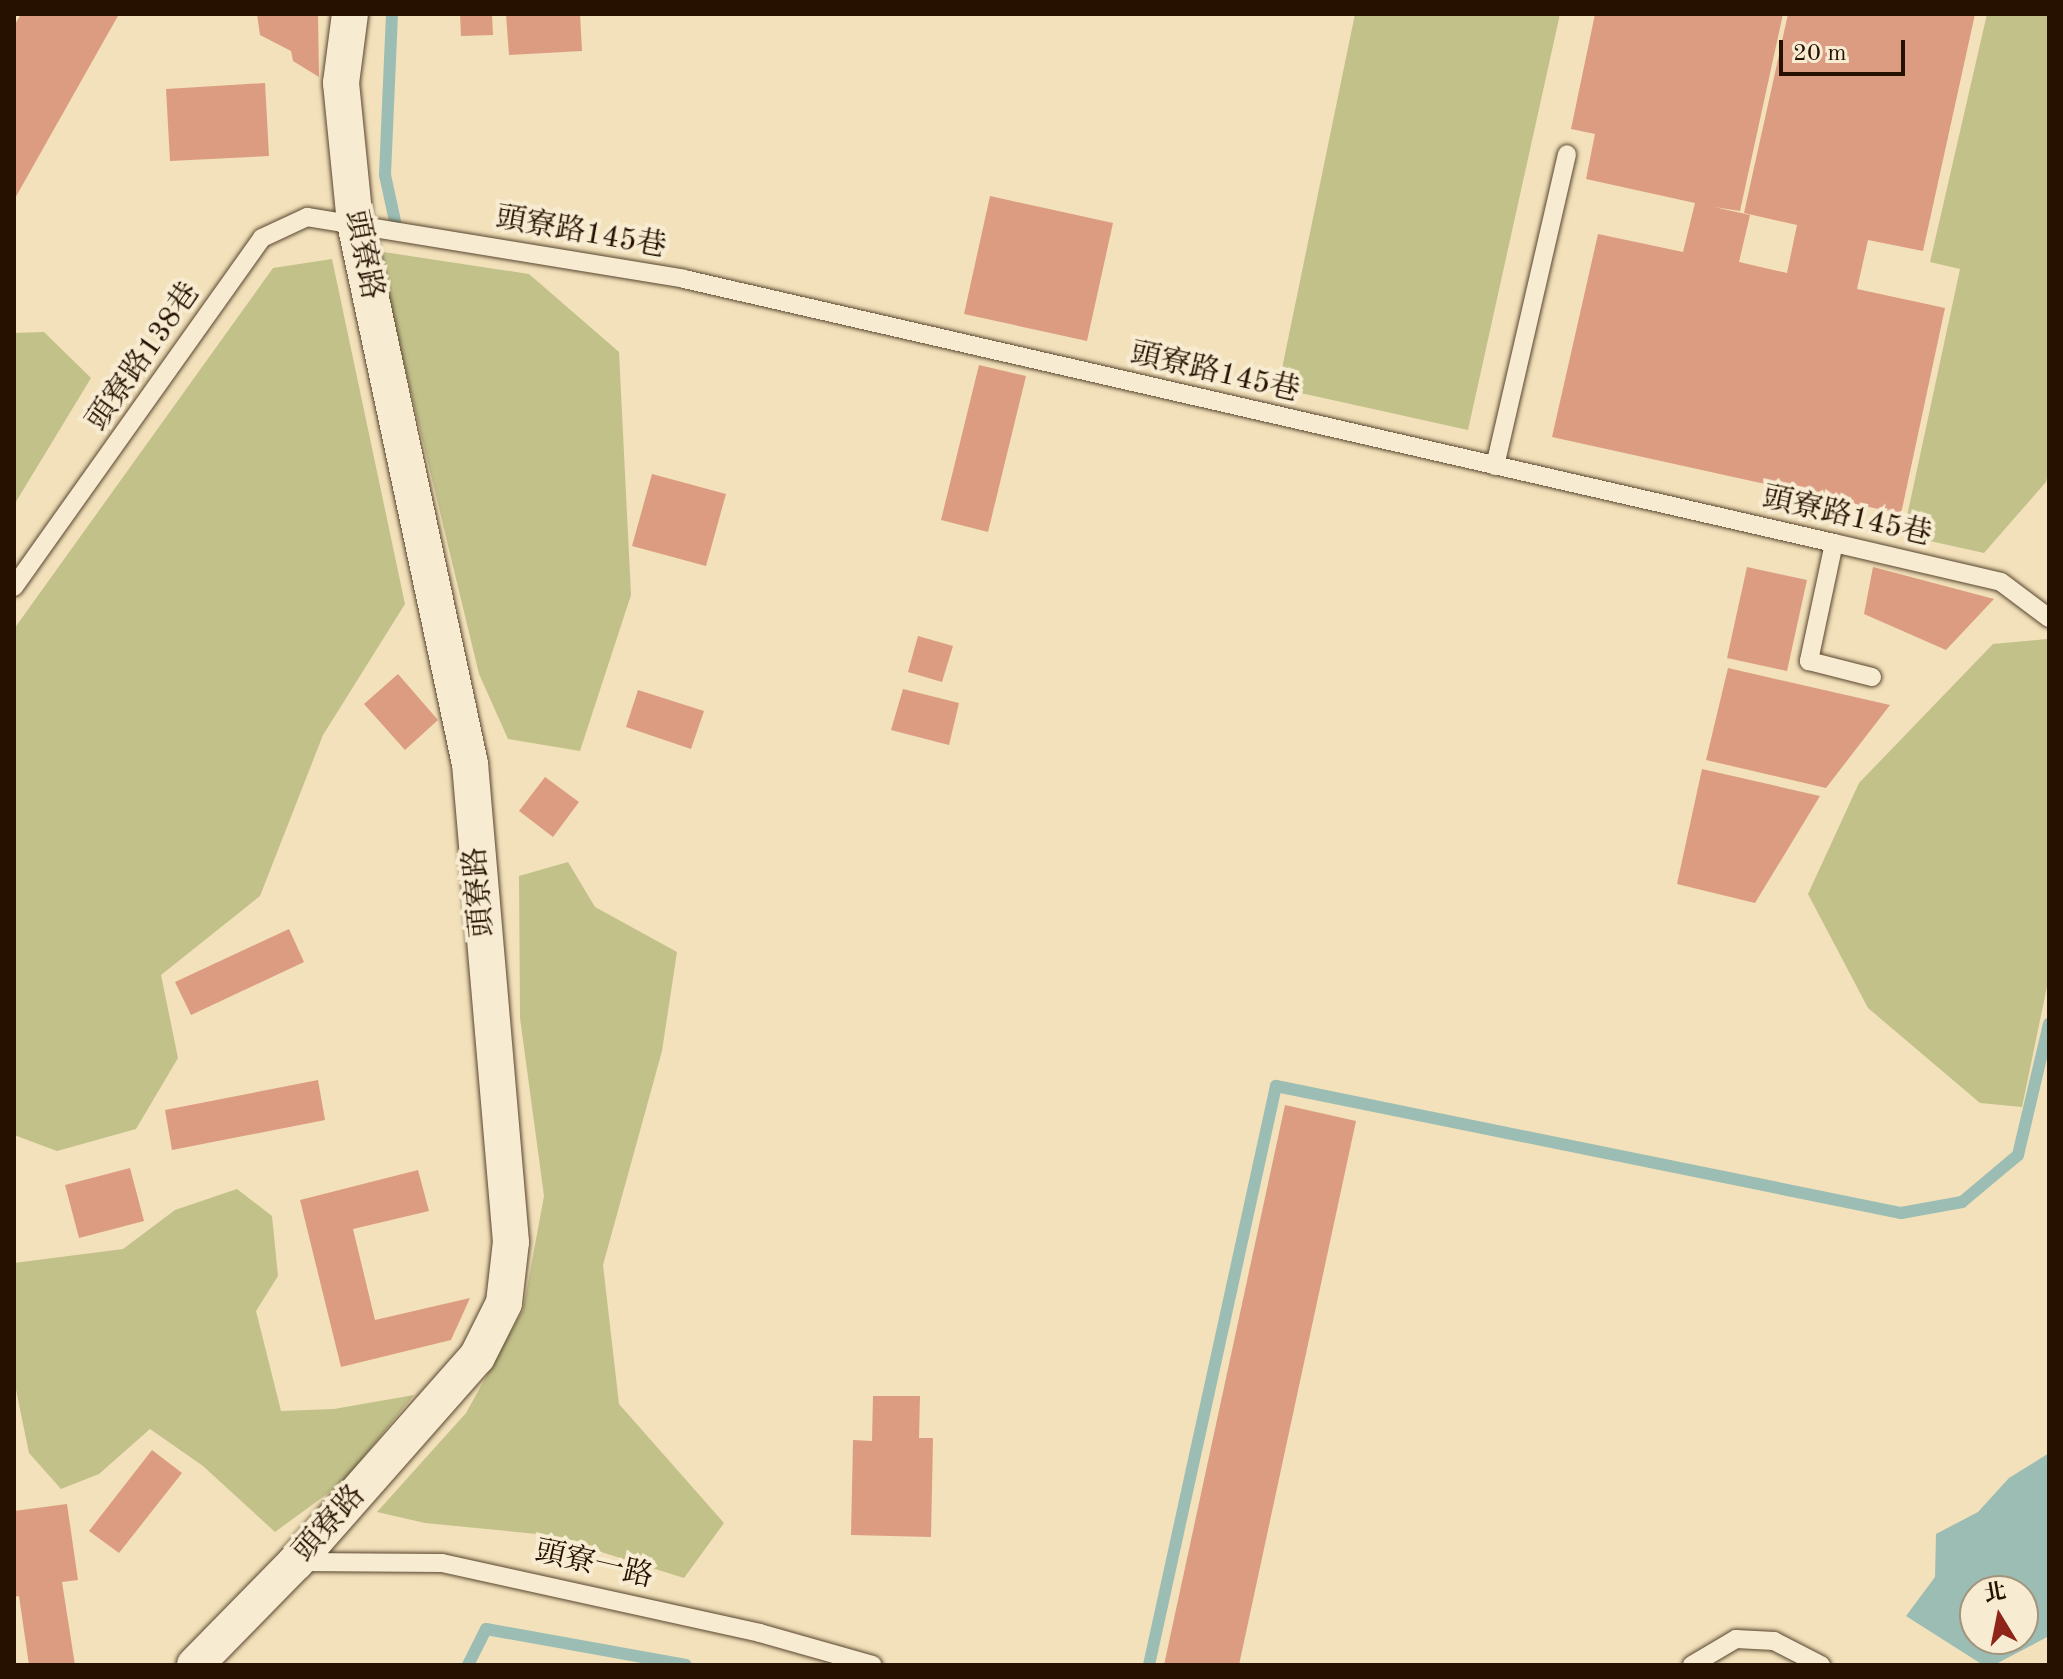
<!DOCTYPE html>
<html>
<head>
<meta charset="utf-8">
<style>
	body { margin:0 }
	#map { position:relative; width:2063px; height:1679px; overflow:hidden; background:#f2e1ba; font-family:"Old Standard TT","Noto Serif TC",serif }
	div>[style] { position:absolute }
	.green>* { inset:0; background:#c2c18a }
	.water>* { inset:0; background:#9cbdb4 }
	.stream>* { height:12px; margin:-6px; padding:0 6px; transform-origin:6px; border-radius:6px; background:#9cbdb4 }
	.building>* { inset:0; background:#dc9c82 }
	.roads { filter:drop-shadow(0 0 2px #59452f) drop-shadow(0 0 2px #59452f) }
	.lane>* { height:18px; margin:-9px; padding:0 9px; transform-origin:9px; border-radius:9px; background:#f7ecd2 }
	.street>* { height:36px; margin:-18px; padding:0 18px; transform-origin:18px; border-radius:18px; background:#f7ecd2 }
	span { translate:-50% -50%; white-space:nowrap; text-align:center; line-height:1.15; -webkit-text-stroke:8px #f7ecd2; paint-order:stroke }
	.street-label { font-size:30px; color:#261101 }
	.frame { position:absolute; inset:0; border:16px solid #261101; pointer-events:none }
	.north { position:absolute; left:1959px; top:1575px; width:80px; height:80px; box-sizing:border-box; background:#f7ecd2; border:2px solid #a3947e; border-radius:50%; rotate:350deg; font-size:22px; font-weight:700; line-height:32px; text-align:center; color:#261101 }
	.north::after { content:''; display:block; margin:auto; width:28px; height:36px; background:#8f2418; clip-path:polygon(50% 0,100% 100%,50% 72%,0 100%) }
	.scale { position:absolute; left:1779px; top:40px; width:126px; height:36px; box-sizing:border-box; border:4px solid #261101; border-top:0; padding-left:10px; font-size:24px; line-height:28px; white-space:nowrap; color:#261101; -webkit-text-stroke:6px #f7ecd2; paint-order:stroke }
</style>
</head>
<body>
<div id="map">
	<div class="green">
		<i style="clip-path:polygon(1355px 14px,1560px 14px,1468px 430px,1278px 388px)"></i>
		<i style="clip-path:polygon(1987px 14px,2049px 14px,2049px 469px,2046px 482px,1984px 553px,1903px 535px,1960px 269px,1930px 262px)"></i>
		<i style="clip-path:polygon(377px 251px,529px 274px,619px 352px,631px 595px,580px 751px,508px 739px,479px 674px)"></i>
		<i style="clip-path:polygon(332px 259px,405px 604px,323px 735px,260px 896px,161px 975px,178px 1058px,136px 1129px,57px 1151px,14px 1135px,14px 629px,273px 268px)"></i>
		<i style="clip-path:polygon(44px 332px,91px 378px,14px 505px,14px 333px)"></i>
		<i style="clip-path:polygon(2047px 639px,2049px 977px,2022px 1107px,1980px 1103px,1868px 1008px,1808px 894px,1859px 783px,1993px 644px)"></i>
		<i style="clip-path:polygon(568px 862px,595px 907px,677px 952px,662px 1051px,603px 1265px,619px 1404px,724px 1523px,684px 1578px,547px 1535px,425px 1523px,377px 1512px,466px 1413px,523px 1310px,544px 1196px,520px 1018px,519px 876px)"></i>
		<i style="clip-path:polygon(237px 1189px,272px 1216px,278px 1276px,256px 1311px,281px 1411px,334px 1409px,414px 1395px,342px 1483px,275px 1532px,203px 1466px,150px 1429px,99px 1474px,61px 1489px,29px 1453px,14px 1380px,14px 1263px,123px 1249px,175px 1210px)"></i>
	</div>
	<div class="water">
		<i style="clip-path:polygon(evenodd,2049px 1453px,2049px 1636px,1994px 1665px,1983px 1665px,1906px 1616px,1935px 1577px,1936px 1534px,1978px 1512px,2009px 1478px,2049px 1453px,1975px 1591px,2023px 1591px,2023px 1639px,1975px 1639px,1975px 1591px)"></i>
	</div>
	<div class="stream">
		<i style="left:392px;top:14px;width:161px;rotate:92.5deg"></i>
		<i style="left:385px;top:175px;width:47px;rotate:77.7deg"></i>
		<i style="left:468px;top:1665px;width:40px;rotate:-63.4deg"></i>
		<i style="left:486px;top:1629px;width:203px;rotate:10.2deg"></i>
		<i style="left:1149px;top:1665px;width:593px;rotate:-77.63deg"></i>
		<i style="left:1276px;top:1086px;width:638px;rotate:11.49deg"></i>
		<i style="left:1901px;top:1213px;width:62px;rotate:-10.2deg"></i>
		<i style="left:1962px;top:1202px;width:73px;rotate:-40deg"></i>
		<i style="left:2018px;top:1155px;width:135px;rotate:-76.7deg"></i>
	</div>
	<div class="building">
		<i style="clip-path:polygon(21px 14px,119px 14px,14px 200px,14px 26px)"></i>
		<i style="clip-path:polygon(257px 14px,318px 14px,319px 77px,293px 61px,291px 51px,260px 35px)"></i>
		<i style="clip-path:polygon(460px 14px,492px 14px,493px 35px,461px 36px)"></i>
		<i style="clip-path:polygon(506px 14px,580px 14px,582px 51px,509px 55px)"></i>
		<i style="clip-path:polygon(1595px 14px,1783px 14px,1740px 211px,1714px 207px,1750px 215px,1739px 262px,1787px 273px,1797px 225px,1744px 213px,1788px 14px,1975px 14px,1923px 251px,1868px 240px,1857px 289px,1945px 308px,1901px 514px,1552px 437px,1598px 234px,1683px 252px,1695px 203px,1586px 179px,1595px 134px,1571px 129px)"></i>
		<i style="clip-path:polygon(265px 83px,269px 156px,170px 161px,166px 89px)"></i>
		<i style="clip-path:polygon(990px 196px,1113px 223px,1087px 341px,964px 314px)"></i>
		<i style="clip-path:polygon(979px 365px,1026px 376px,988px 532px,941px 520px)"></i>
		<i style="clip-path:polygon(652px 474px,726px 494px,706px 566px,632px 546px)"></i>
		<i style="clip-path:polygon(1747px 567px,1807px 580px,1787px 671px,1727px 658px)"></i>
		<i style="clip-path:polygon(1873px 567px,1994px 599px,1946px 650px,1864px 614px)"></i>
		<i style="clip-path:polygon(918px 636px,953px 646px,942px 682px,908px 672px)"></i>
		<i style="clip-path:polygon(1728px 668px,1890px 705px,1826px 788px,1706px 760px)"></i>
		<i style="clip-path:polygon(398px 674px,438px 720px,405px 750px,364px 704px)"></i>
		<i style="clip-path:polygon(903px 689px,959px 703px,949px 745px,891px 730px)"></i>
		<i style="clip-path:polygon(638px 690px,704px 711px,691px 749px,626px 727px)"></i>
		<i style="clip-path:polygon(1702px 769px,1820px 796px,1755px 903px,1677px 884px)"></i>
		<i style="clip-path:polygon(545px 777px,579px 802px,553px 837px,519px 811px)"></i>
		<i style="clip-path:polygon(289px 929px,304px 962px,191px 1015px,175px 982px)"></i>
		<i style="clip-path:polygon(318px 1080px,325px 1120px,172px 1150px,165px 1110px)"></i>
		<i style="clip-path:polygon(1285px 1105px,1356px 1121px,1239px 1665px,1164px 1665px)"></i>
		<i style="clip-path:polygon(130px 1168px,144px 1221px,79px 1238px,65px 1185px)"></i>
		<i style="clip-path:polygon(418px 1170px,429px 1211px,353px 1229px,375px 1320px,470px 1298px,451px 1340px,341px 1367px,300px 1200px)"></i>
		<i style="clip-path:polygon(873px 1396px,920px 1396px,919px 1438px,933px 1438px,931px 1537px,851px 1535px,853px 1440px,872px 1441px)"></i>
		<i style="clip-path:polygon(152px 1450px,182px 1473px,119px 1553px,89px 1531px)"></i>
		<i style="clip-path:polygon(67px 1504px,78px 1580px,62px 1582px,75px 1665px,29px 1665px,19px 1596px,14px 1597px,14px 1511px)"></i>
	</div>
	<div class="roads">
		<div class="lane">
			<i style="left:1495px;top:466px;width:320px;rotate:-77deg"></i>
			<i style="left:1834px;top:543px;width:121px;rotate:102deg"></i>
			<i style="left:1809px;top:661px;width:65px;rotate:14.3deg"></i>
			<i style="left:14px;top:587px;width:428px;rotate:-54.6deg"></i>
			<i style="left:262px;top:238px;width:50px;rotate:-25deg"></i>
			<i style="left:307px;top:217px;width:382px;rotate:9.3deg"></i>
			<i style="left:684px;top:279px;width:1180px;rotate:12.93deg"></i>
			<i style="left:1834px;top:543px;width:171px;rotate:13.1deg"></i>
			<i style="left:2001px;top:582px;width:60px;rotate:36.9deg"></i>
			<i style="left:299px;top:1562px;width:143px;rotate:0.4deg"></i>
			<i style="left:442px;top:1563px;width:326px;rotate:12.4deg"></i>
			<i style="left:760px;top:1633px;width:117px;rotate:15.8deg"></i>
			<i style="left:1692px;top:1665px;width:51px;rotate:-30.6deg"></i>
			<i style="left:1736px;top:1639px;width:38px;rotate:3deg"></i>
			<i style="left:1774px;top:1641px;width:53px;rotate:27.1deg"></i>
		</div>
		<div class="street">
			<i style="left:195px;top:1665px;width:144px;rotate:-45.6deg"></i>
			<i style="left:296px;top:1562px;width:273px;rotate:-48.6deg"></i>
			<i style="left:477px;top:1357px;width:60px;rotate:-63.4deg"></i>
			<i style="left:504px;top:1303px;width:61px;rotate:-83.5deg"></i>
			<i style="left:511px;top:1242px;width:480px;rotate:-94.9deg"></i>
			<i style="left:470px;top:764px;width:553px;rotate:-102deg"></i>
			<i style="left:355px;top:223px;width:141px;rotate:-95.7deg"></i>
			<i style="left:341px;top:83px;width:70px;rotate:-82.6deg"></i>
		</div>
	</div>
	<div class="street-label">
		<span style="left:581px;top:233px;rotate:10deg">頭寮路145巷</span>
		<span style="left:363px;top:255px;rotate:79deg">頭寮路</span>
		<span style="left:144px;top:357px;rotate:-55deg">頭寮路138巷</span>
		<span style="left:1215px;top:373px;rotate:13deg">頭寮路145巷</span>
		<span style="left:1847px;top:517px;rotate:13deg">頭寮路145巷</span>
		<span style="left:480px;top:892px;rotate:-95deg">頭寮路</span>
		<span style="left:330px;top:1524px;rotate:-48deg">頭寮路</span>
		<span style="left:594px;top:1565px;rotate:13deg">頭寮一路</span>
	</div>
	<div class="frame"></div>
	<div class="north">北</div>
	<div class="scale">20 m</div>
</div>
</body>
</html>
